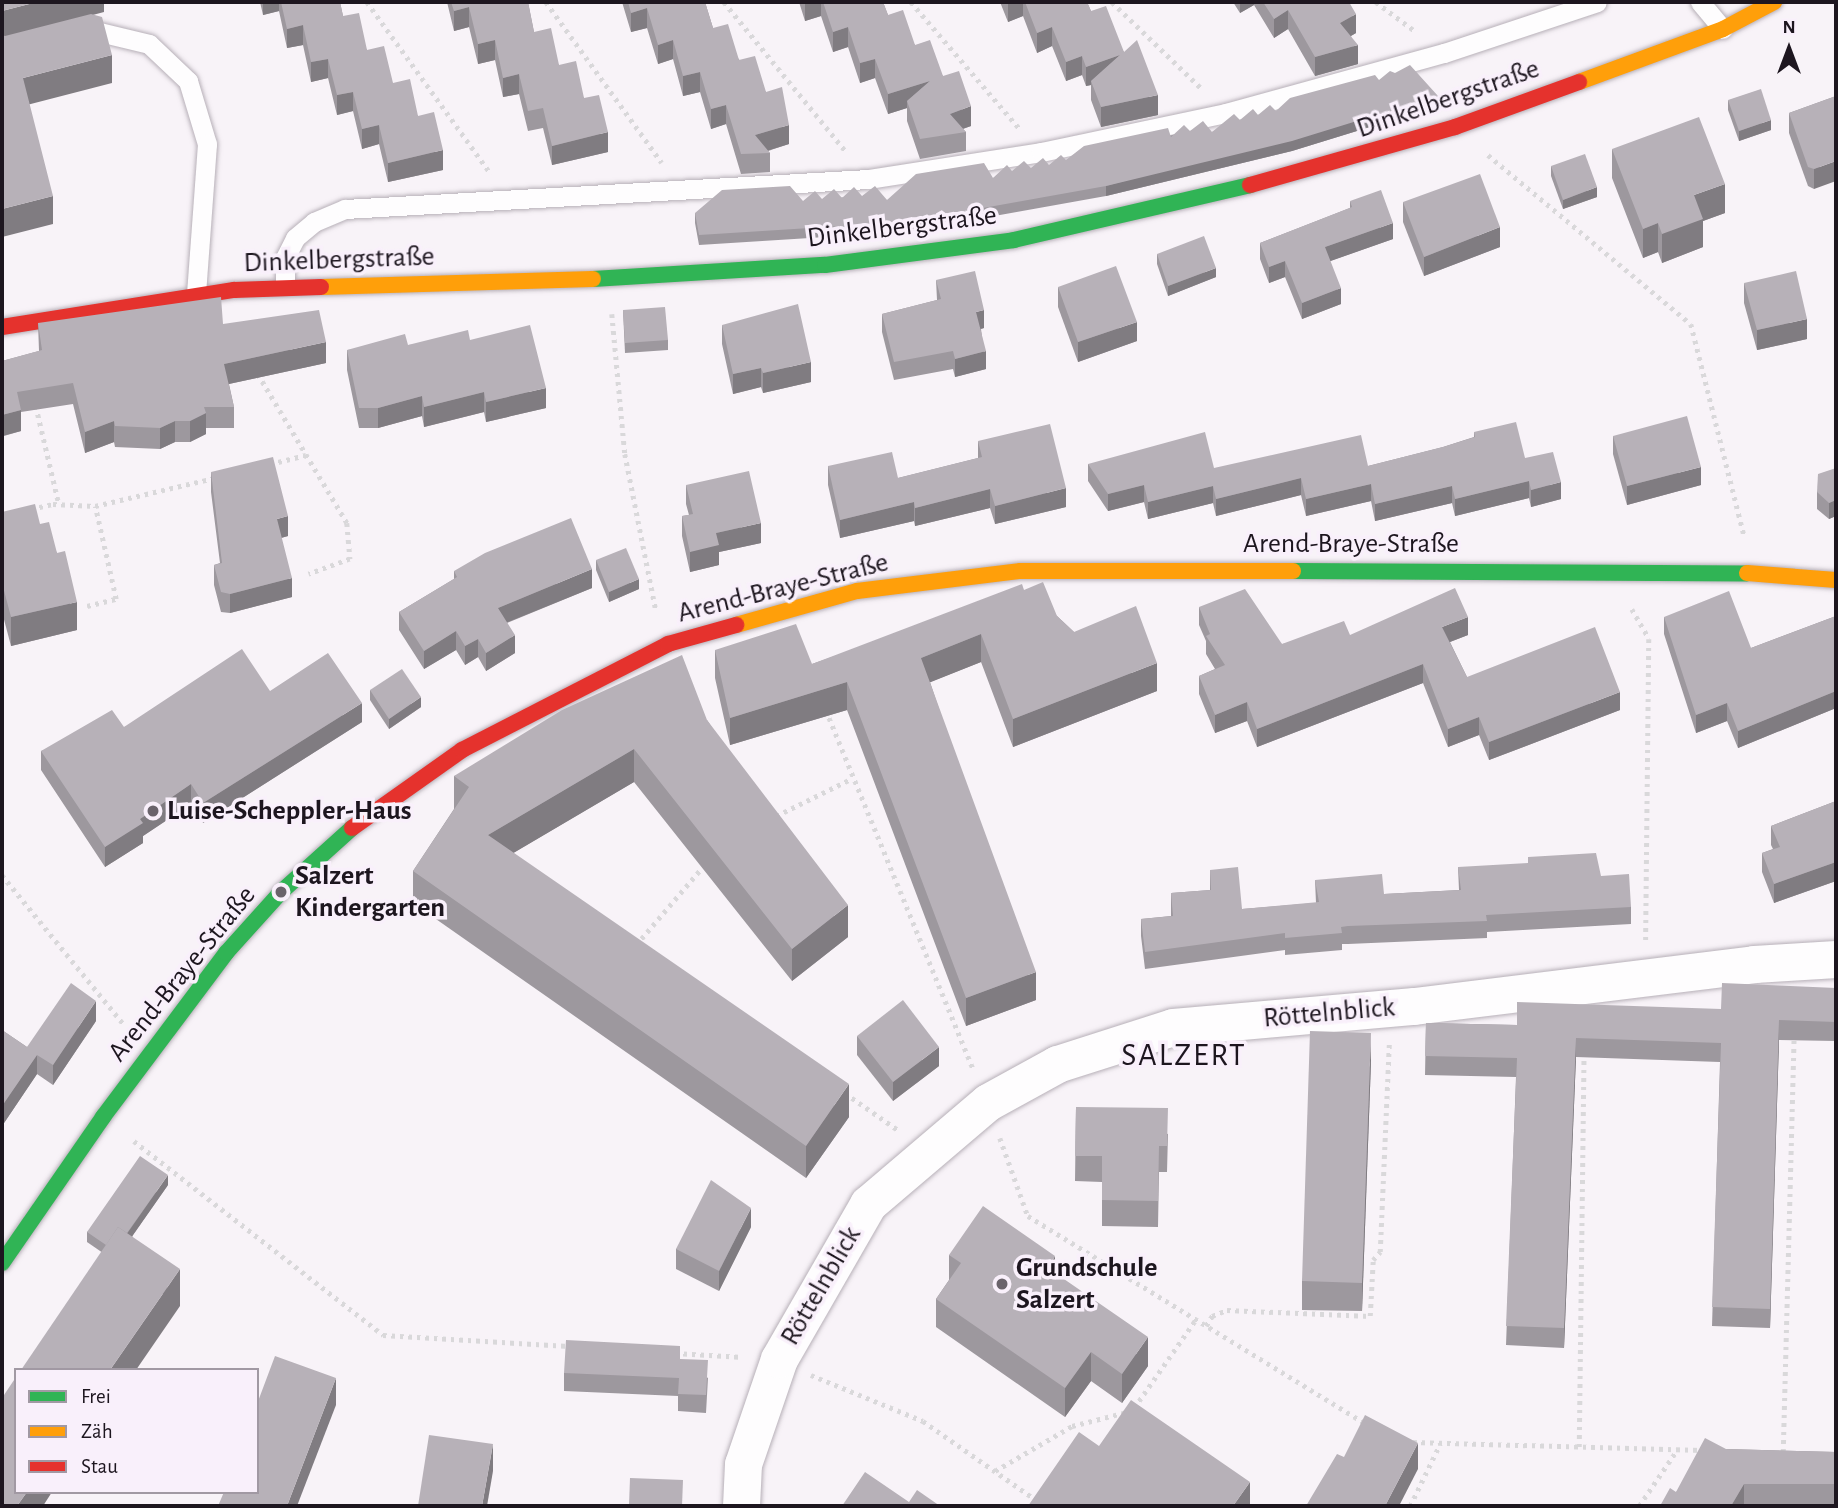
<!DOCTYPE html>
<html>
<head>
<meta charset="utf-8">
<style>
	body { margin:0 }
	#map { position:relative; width:1838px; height:1508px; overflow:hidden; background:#f8f3f8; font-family:"Alegreya Sans",sans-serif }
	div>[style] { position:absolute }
	.path>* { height:4.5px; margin-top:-2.25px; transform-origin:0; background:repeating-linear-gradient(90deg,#d9d8da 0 3.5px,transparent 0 8.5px) }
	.roads { filter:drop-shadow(0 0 2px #b7b0b8) drop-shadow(0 0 2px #b7b0b8) }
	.lane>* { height:19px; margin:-9.5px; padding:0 9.5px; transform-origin:9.5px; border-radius:9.5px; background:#fefdfe }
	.street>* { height:37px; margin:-18.5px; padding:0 18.5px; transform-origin:18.5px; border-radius:18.5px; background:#fefdfe }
	.fast>* { height:16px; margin:-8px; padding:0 8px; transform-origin:8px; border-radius:8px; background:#30b455 }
	.slow>* { height:16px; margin:-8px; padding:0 8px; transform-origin:8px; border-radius:8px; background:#ff9f0a }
	.jam>* { height:16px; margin:-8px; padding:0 8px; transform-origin:8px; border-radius:8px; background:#e5322d }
	.wall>* { inset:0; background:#9d989e }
	.shaded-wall>* { inset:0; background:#807c81 }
	.building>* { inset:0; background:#b7b1b8 }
	.dots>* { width:19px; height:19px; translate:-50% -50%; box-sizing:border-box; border:4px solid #f9f0fb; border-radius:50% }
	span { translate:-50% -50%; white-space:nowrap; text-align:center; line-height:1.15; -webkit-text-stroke:7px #f9f0fb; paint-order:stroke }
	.street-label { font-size:28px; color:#1d161f }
	.poi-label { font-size:28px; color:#1d161f; font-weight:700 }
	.left { translate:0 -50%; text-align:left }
	.quarter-label { font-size:32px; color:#1d161f; letter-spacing:2px }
	.frame { position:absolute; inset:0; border:4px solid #1d161f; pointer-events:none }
	.legend { position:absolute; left:14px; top:1368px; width:245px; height:126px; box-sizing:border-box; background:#f9f0fb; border:2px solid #a199a3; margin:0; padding:9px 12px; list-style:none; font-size:21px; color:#1d161f }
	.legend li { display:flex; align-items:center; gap:14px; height:35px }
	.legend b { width:35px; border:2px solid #a199a3 }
	.north { position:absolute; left:1754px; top:14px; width:70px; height:70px; -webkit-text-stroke:5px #f9f0fb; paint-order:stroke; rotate:0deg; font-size:19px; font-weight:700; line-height:28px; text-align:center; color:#1d161f }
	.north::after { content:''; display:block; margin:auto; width:24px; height:32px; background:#1d161f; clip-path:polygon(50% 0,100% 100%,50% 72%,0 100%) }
</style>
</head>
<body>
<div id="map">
	<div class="path">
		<i style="left:367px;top:2px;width:212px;rotate:54.2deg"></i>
		<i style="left:546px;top:2px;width:198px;rotate:54.2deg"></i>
		<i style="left:724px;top:2px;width:195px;rotate:50.8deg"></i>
		<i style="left:911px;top:2px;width:166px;rotate:49.4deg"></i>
		<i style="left:1112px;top:2px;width:127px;rotate:44deg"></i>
		<i style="left:1376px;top:2px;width:49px;rotate:36.6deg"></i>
		<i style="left:1488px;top:155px;width:264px;rotate:39.8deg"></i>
		<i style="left:1691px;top:324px;width:218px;rotate:75.9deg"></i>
		<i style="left:612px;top:314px;width:141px;rotate:84.7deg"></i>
		<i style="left:625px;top:454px;width:159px;rotate:78.8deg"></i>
		<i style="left:258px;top:374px;width:174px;rotate:59.1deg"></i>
		<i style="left:347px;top:523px;width:36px;rotate:85deg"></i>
		<i style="left:350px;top:559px;width:44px;rotate:159.9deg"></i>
		<i style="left:36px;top:406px;width:101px;rotate:76.8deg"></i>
		<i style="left:270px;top:464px;width:37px;rotate:-14deg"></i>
		<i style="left:31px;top:509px;width:23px;rotate:-13deg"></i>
		<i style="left:53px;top:504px;width:42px;rotate:2.7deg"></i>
		<i style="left:95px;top:506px;width:122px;rotate:-13.2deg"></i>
		<i style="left:87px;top:606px;width:30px;rotate:-14deg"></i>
		<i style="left:116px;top:599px;width:95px;rotate:-102.7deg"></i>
		<i style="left:1632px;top:609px;width:34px;rotate:60deg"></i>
		<i style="left:1649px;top:639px;width:303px;rotate:90.6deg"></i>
		<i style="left:826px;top:710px;width:387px;rotate:67.7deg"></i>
		<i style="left:776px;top:816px;width:84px;rotate:-26.3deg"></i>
		<i style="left:2px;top:875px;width:195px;rotate:50.8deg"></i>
		<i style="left:636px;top:945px;width:100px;rotate:-49.5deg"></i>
		<i style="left:845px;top:1093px;width:65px;rotate:34.9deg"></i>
		<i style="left:1000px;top:1138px;width:83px;rotate:70.3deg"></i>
		<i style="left:1028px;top:1216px;width:395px;rotate:31.6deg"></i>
		<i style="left:134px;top:1141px;width:316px;rotate:37.9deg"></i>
		<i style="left:383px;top:1335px;width:186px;rotate:3.4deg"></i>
		<i style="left:1206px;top:1326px;width:12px;rotate:-59deg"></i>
		<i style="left:1212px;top:1316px;width:16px;rotate:-22deg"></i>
		<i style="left:1227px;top:1310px;width:143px;rotate:2.4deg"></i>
		<i style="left:1370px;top:1316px;width:56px;rotate:-86.9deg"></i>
		<i style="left:1373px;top:1260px;width:11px;rotate:-49deg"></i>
		<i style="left:1380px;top:1252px;width:209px;rotate:-87.5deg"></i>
		<i style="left:675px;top:1353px;width:68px;rotate:3.4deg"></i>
		<i style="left:811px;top:1375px;width:121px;rotate:22.3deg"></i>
		<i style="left:923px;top:1421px;width:149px;rotate:34.9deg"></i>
		<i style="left:1134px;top:1408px;width:108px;rotate:-55.1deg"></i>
		<i style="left:1413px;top:1442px;width:289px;rotate:1.6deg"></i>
		<i style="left:1579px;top:1447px;width:393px;rotate:-89.3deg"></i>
		<i style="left:1783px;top:1452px;width:416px;rotate:-88.5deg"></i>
		<i style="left:995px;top:1471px;width:89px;rotate:-30.3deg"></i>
		<i style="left:1072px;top:1426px;width:57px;rotate:-14.3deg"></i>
		<i style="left:1410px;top:1506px;width:69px;rotate:-64.2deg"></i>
		<i style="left:1639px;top:1506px;width:68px;rotate:-55.8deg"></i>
	</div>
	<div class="roads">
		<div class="lane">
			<i style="left:1700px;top:2px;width:35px;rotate:50deg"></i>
			<i style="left:82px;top:32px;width:9px;rotate:-13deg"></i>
			<i style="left:91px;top:30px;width:60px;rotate:13.6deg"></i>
			<i style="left:149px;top:44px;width:54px;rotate:43.5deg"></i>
			<i style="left:188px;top:81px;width:66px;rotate:73.2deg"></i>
			<i style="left:207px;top:144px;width:149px;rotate:94.2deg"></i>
			<i style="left:285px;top:286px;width:28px;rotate:-90deg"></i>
			<i style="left:285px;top:258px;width:22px;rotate:-63deg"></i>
			<i style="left:295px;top:238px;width:25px;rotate:-40deg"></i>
			<i style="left:314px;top:222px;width:34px;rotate:-23deg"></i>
			<i style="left:345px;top:209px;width:525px;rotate:-3.28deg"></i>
			<i style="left:869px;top:179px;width:174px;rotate:-8.9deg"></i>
			<i style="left:1041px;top:152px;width:189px;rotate:-11.9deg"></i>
			<i style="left:1226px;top:113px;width:226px;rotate:-15.4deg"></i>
			<i style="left:1444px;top:53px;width:161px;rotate:-18.4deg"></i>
		</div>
		<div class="street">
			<i style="left:741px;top:1506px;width:42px;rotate:-87.3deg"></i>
			<i style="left:743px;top:1464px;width:111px;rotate:-71.1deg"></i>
			<i style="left:779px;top:1359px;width:179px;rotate:-60.1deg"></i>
			<i style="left:868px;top:1204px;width:157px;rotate:-40.4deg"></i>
			<i style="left:988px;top:1102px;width:79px;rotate:-28.8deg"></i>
			<i style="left:1057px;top:1064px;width:122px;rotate:-17.7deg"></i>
			<i style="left:1173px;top:1027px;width:242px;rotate:-5deg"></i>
			<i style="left:1414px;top:1006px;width:343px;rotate:-7deg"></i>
			<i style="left:1754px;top:964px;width:82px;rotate:-3.5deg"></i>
		</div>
		<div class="fast">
			<i style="left:593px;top:279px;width:232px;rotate:-3.5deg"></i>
			<i style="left:825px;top:265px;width:191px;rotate:-7.5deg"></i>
			<i style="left:1014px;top:240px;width:242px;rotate:-13.1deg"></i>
			<i style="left:1293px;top:571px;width:454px;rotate:0.3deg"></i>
			<i style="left:2px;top:1263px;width:178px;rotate:-55.3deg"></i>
			<i style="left:103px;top:1117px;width:205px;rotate:-53.1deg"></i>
			<i style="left:226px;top:953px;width:82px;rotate:-48deg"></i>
			<i style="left:281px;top:892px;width:96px;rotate:-42deg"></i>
		</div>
		<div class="slow">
			<i style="left:1579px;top:82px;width:153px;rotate:-20.2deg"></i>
			<i style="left:1723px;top:29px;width:58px;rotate:-27.9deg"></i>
			<i style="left:321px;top:287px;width:272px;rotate:-1.7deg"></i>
			<i style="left:1747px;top:573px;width:89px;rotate:4.5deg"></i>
			<i style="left:736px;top:625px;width:126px;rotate:-15.7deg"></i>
			<i style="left:857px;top:591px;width:165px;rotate:-7deg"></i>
			<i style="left:1021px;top:571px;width:272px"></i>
		</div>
		<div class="jam">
			<i style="left:1250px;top:185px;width:213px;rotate:-15.8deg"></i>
			<i style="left:1455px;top:127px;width:132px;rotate:-19.9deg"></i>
			<i style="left:2px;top:327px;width:235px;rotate:-9.1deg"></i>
			<i style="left:234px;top:290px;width:87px;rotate:-2deg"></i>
			<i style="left:352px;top:828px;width:135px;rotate:-35.3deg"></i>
			<i style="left:462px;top:750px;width:232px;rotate:-27.2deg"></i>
			<i style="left:668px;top:644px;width:71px;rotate:-15.6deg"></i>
		</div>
	</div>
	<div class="wall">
		<i style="clip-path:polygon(260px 2px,340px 2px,343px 16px,367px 50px,418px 116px,443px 170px,388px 182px,379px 144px,362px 149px,353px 111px,337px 115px,328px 78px,311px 82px,303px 45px,287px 48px,279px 11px,263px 15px)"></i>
		<i style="clip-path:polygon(447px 2px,528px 2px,534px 32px,584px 98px,608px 152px,552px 165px,543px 128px,528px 131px,519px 94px,503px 97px,495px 60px,478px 64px,469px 27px,454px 31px)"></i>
		<i style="clip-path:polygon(622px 2px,705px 2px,713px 28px,766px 92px,789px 144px,768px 151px,770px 153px,770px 172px,741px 174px,726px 124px,711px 129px,700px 92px,683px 96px,673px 59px,658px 64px,647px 28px,631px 32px)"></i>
		<i style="clip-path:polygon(799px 2px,883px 2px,888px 15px,943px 76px,971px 126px,963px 129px,966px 132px,966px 151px,920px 159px,907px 121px,907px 108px,888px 114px,875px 78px,860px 83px,848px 47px,833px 52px,821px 16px,805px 21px)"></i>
		<i style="clip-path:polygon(1000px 2px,1087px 2px,1091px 11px,1124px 52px,1158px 115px,1101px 127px,1091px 100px,1091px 85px,1086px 86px,1082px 75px,1066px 81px,1052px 46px,1037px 53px,1023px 16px,1008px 22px)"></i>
		<i style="clip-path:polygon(1233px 2px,1349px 2px,1356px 33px,1351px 36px,1358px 64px,1315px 76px,1288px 29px,1274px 38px,1254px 5px,1240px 13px)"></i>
		<i style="clip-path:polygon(1379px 80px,1438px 106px,1292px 151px,1106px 196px,905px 232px,699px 245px,695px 223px,695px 213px,822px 199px,862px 196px,887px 200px,993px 178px,1012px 171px,1049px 165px,1066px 160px,1190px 131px,1212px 132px,1240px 120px,1276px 111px)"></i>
		<i style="clip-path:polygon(1836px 96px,1814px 189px,1808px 186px,1789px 133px,1789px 113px)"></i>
		<i style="clip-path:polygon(1728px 100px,1771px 130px,1739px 141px,1728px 110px)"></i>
		<i style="clip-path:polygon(1612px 149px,1725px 213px,1703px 221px,1703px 247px,1662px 263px,1658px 252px,1643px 258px,1612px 178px)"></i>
		<i style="clip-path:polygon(1551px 166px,1597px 197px,1563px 209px,1551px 176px)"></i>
		<i style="clip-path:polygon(1350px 201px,1393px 239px,1330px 261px,1341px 304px,1302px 319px,1285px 277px,1269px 283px,1260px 259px,1260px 243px,1350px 208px)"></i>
		<i style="clip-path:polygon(1403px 202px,1500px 247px,1424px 276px,1403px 222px)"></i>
		<i style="clip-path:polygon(1157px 254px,1216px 277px,1168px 296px,1157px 264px)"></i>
		<i style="clip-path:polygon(936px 280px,984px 328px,981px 329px,986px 369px,955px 377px,953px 369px,894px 380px,882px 332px,882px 314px,937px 300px)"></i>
		<i style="clip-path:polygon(1744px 283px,1807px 339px,1757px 350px,1744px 303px)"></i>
		<i style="clip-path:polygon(1058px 287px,1137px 341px,1078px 362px,1058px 307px)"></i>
		<i style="clip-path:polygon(623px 310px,668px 340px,668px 350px,625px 353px)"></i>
		<i style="clip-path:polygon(38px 323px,223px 324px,326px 363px,229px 384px,234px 407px,234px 428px,206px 428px,206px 434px,190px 442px,175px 442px,160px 449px,115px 447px,114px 442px,85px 453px,73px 404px,21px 412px,21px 431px,4px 436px,4px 459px,2px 361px,39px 351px)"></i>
		<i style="clip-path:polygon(722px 325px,811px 382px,763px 393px,761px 387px,733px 394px,722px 344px)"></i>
		<i style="clip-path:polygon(470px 340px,546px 408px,486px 422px,484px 412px,424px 427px,422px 416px,378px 428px,359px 428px,347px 370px,347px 350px)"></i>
		<i style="clip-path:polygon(1474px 432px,1525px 458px,1561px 499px,1531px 507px,1529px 498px,1455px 516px,1452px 503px,1375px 521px,1371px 501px,1306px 516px,1301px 495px,1216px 516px,1213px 503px,1148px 519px,1144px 502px,1108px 511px,1088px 481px,1088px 464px,1214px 468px,1368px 466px,1443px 447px,1474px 437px)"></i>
		<i style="clip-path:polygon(1613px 436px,1701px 485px,1627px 505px,1613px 454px)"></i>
		<i style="clip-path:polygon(978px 441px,1066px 507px,995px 524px,990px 508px,915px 526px,914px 521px,840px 538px,828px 485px,828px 466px,898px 478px,978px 458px)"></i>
		<i style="clip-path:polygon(1836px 468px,1836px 516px,1829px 519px,1817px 509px,1817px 492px)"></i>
		<i style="clip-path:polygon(211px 472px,288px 536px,281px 538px,292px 597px,230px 613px,221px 612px,214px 585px,214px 565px,220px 563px,211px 492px)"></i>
		<i style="clip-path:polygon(686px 485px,761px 543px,719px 552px,719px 565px,690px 572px,682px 536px,682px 516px,689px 515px,686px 504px)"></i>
		<i style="clip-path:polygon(2px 512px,40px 524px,57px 553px,77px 630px,11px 646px,2px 612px)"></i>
		<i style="clip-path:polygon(596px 560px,639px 589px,609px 602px,596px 570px)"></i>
		<i style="clip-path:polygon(454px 571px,592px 588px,507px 623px,515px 653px,486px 671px,478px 657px,465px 665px,456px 650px,424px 669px,399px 630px,399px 612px,454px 579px)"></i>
		<i style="clip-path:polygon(1024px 590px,1057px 616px,1074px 632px,1157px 691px,1013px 747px,981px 662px,930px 682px,1036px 1000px,966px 1026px,847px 710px,730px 745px,715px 678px,715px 650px,812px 664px)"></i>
		<i style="clip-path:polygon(1199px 607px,1282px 644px,1350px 635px,1468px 635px,1450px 642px,1467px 677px,1620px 710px,1489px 760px,1479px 735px,1448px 747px,1423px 683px,1257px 747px,1247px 721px,1215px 733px,1199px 694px,1199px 676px,1215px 669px,1206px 654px,1206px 641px,1199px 625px)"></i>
		<i style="clip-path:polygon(1836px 616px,1836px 708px,1738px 748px,1727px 721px,1696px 733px,1664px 634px,1664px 617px,1751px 648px)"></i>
		<i style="clip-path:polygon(370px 690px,421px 707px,389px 729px,370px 700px)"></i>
		<i style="clip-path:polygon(270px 691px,362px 722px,203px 823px,191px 804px,143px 836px,143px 843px,105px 867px,41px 770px,41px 751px,124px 727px)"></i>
		<i style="clip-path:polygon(707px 720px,848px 937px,792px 981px,634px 782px,513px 853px,849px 1117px,806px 1178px,413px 903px,413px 871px,454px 809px,454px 776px)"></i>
		<i style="clip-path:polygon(1836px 801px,1836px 881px,1774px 903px,1762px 872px,1762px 853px,1773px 849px,1771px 845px,1771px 826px)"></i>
		<i style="clip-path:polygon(1458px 867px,1601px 876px,1631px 907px,1631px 924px,1487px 932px,1487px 938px,1348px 944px,1342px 944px,1342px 950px,1285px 955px,1285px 950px,1145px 969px,1141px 936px,1141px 919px,1171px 916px,1171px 893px,1210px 890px,1210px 870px,1242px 909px,1316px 903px,1315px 880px,1384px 894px,1459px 890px)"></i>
		<i style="clip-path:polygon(1836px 988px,1836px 1041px,1779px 1040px,1770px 1328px,1712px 1326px,1720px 1062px,1576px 1057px,1564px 1348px,1506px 1345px,1516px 1077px,1425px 1075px,1426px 1023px,1517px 1025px,1721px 1009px)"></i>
		<i style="clip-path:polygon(96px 1021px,53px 1085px,37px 1074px,2px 1126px,2px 1030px,27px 1047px)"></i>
		<i style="clip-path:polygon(857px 1036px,939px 1066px,893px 1101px,857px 1055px)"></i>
		<i style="clip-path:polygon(1371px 1061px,1362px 1311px,1302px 1310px,1302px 1281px)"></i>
		<i style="clip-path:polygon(1076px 1107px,1168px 1134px,1167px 1172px,1159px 1172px,1158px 1227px,1102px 1226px,1102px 1182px,1075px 1181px)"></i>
		<i style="clip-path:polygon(168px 1185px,132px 1236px,180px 1306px,87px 1242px,87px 1232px)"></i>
		<i style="clip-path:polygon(751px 1227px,719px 1291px,676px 1269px,676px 1249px)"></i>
		<i style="clip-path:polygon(949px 1255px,1055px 1273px,1148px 1366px,1122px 1403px,1091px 1381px,1065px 1417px,936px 1327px,936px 1299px,949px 1280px)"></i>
		<i style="clip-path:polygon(680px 1359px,708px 1378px,706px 1413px,678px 1411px,678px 1396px,564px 1391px,564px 1373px)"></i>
		<i style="clip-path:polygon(1726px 1449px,1836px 1452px,1836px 1506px,1660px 1506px)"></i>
	</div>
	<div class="shaded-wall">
		<i style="clip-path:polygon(37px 2px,104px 2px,104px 12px,2px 39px,2px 11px)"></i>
		<i style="clip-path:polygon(263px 2px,279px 2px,279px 11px,263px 15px)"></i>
		<i style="clip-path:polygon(805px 2px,821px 2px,821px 16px,805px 21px)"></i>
		<i style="clip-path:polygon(1008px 2px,1023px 2px,1023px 16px,1008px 22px)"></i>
		<i style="clip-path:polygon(1240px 2px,1254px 2px,1254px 5px,1240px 13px)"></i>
		<i style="clip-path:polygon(469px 7px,469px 27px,454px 31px,454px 11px)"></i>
		<i style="clip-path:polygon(647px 8px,647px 28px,631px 32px,631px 13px)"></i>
		<i style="clip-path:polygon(1288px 10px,1288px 29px,1274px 38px,1274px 19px)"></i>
		<i style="clip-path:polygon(1356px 14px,1356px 33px,1340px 42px,1340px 23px)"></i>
		<i style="clip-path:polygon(303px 25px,303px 45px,287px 48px,287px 29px)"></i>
		<i style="clip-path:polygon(848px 27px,848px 47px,833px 52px,833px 32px)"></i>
		<i style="clip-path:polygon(1052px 27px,1052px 46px,1037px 53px,1037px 33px)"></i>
		<i style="clip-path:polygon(495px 40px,495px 60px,478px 64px,478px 44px)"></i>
		<i style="clip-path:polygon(673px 40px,673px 59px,658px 64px,658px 45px)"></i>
		<i style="clip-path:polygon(1358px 45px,1358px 64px,1315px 76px,1315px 57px)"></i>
		<i style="clip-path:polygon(112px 55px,112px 83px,23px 106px,23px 78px)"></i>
		<i style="clip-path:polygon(1120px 55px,1091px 81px,1091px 85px,1086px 86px,1086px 67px)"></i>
		<i style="clip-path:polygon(1082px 56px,1082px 75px,1066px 81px,1066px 62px)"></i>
		<i style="clip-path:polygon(328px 59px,328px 78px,311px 82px,311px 62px)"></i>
		<i style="clip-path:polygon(875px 59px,875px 78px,860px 83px,860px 63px)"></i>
		<i style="clip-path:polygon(700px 72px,700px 92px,683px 96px,683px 76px)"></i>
		<i style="clip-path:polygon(519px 74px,519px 94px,503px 97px,503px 78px)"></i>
		<i style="clip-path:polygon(930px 81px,907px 101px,907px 108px,888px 114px,888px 94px)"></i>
		<i style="clip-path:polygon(353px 92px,353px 111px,337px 115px,337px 95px)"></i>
		<i style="clip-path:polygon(1158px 95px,1158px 115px,1101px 127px,1101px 107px)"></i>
		<i style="clip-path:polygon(1438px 96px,1438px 106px,1292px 151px,1106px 196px,1106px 186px)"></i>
		<i style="clip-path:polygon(726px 105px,726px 124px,711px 129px,711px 109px)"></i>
		<i style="clip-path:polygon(971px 106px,971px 126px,950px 133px,950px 114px)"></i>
		<i style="clip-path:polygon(1771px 120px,1771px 130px,1739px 141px,1739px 131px)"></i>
		<i style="clip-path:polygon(379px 125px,379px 144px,362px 149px,362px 129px)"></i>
		<i style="clip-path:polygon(789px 125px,789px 144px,760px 153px,755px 135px)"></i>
		<i style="clip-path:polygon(608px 132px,608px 152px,552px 165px,552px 146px)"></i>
		<i style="clip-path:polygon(443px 150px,443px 170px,388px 182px,388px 163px)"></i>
		<i style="clip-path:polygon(1836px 161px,1836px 181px,1814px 189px,1814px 169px)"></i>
		<i style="clip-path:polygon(1725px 184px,1725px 213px,1703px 221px,1703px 247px,1662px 263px,1662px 234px,1694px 195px)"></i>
		<i style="clip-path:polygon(1597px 187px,1597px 197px,1563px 209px,1563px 200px)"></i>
		<i style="clip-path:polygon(53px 196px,53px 224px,2px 237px,2px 209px)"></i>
		<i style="clip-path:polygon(1393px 223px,1393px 239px,1325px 263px,1325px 247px)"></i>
		<i style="clip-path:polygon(1658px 223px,1658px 252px,1643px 258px,1643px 229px)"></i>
		<i style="clip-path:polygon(1500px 227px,1500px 247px,1424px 276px,1424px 257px)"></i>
		<i style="clip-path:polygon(1285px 261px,1285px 277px,1269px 283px,1269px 267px)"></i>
		<i style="clip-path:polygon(1216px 268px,1216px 277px,1168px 296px,1168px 286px)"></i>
		<i style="clip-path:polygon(1341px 288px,1341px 304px,1302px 319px,1302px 303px)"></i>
		<i style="clip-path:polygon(984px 310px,984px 328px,976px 330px,976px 312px)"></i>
		<i style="clip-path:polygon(1807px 319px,1807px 339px,1757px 350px,1757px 330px)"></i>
		<i style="clip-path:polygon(1137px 322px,1137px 341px,1078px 362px,1078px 342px)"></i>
		<i style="clip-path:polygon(326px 342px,326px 363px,224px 385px,224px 364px)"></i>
		<i style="clip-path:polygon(986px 351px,986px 369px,955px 377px,955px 359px)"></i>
		<i style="clip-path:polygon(811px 362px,811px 382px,763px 393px,763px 373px)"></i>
		<i style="clip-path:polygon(761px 368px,761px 387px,733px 394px,733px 374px)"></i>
		<i style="clip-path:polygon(546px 388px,546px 408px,486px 422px,486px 402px)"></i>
		<i style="clip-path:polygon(484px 392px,484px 412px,424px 427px,424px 407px)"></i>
		<i style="clip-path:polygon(422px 396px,422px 416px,378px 428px,378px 408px)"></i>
		<i style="clip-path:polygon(21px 410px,21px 431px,2px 436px,2px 415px)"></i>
		<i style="clip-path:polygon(206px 413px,206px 434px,190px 442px,190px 421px)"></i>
		<i style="clip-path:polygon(114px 421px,114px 442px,85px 453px,85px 432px)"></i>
		<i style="clip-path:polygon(175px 421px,175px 442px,160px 449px,160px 428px)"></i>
		<i style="clip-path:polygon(4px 438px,4px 459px,2px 460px,2px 439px)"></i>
		<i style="clip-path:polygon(1701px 467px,1701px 485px,1627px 505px,1627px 486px)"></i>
		<i style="clip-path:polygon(1301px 478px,1301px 495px,1216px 516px,1216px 499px)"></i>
		<i style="clip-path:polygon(1529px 481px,1529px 498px,1455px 516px,1455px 499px)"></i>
		<i style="clip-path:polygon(1561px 482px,1561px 499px,1531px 507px,1531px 490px)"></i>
		<i style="clip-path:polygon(1371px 484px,1371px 501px,1306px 516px,1306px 499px)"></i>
		<i style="clip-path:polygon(1144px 485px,1144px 502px,1108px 511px,1108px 494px)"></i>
		<i style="clip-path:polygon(1213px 486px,1213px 503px,1148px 519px,1148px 502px)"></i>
		<i style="clip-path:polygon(1452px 486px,1452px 503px,1375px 521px,1375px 504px)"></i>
		<i style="clip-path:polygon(1066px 488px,1066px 507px,995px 524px,995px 506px)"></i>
		<i style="clip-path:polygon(990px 489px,990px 508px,915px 526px,915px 508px)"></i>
		<i style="clip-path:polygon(1836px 500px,1836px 516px,1829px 519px,1829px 503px)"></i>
		<i style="clip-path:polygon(914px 502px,914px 521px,840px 538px,840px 520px)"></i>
		<i style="clip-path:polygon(288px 516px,288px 536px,277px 539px,277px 519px)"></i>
		<i style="clip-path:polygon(761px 523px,761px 543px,719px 552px,719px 565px,690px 572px,690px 552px,716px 533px)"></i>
		<i style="clip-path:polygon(592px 569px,592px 588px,498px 626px,498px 608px)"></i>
		<i style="clip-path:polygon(292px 578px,292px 597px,230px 613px,230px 594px)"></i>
		<i style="clip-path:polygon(639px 579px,639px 589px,609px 602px,609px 592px)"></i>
		<i style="clip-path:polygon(77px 602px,77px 630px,11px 646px,11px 617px)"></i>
		<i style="clip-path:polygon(1468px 617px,1468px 635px,1442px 645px,1442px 627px)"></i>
		<i style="clip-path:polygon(456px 631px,456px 650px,424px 669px,424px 651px)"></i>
		<i style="clip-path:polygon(981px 634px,981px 662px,921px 686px,921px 658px)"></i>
		<i style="clip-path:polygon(515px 635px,515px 653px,486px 671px,486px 653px)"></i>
		<i style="clip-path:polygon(478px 639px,478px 657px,465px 665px,465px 646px)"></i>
		<i style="clip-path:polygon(1157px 663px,1157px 691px,1013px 747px,1013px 719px)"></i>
		<i style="clip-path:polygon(1423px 664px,1423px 683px,1257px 747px,1257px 729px)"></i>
		<i style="clip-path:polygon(847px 682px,847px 710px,730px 745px,730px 718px)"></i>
		<i style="clip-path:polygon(1836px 691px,1836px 708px,1738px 748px,1738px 731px)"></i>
		<i style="clip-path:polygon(1620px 692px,1620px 710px,1489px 760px,1489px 742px)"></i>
		<i style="clip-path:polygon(421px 697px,421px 707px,389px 729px,389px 719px)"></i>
		<i style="clip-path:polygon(1247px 702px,1247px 721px,1215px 733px,1215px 715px)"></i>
		<i style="clip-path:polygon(362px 703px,362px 722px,203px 823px,203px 803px)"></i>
		<i style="clip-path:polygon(1727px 703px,1727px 721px,1696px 733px,1696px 715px)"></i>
		<i style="clip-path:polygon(1479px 717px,1479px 735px,1448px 747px,1448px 729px)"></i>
		<i style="clip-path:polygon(634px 749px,634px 782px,488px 868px,488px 835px)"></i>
		<i style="clip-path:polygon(191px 784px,191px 804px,143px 836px,143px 843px,105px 867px,105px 847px,140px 819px)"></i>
		<i style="clip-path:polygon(1836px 862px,1836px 881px,1774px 903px,1774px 884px)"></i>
		<i style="clip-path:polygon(848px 905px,848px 937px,792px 981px,792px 949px)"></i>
		<i style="clip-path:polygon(1036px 972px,1036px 1000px,966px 1026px,966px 998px)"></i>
		<i style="clip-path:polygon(96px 1001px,96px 1021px,53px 1085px,53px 1065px)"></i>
		<i style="clip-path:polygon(1779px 1020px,1779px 1040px,1770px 1328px,1770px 1309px)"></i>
		<i style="clip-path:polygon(1371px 1033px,1371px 1061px,1362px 1311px,1362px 1283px)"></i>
		<i style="clip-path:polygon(1576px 1038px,1576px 1057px,1564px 1348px,1564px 1328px)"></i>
		<i style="clip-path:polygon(939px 1047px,939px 1066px,893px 1101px,893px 1082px)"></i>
		<i style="clip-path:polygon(37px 1055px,37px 1074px,2px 1126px,2px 1106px)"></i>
		<i style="clip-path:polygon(849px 1084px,849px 1117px,806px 1178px,806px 1146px)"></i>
		<i style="clip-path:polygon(168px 1175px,168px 1185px,115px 1261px,115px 1251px)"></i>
		<i style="clip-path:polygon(751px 1208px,751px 1227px,719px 1291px,719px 1271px)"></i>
		<i style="clip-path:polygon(1055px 1256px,1055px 1285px,1048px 1268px)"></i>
		<i style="clip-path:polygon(180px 1269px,180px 1306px,136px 1370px,110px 1370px)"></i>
		<i style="clip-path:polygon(1148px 1337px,1148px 1366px,1122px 1403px,1122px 1374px)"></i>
		<i style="clip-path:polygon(1091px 1352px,1091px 1381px,1065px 1417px,1065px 1388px)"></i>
		<i style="clip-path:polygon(336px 1378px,336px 1405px,297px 1506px,287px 1506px)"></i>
		<i style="clip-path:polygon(1418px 1443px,1418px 1469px,1399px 1506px,1385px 1506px)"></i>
		<i style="clip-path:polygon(493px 1444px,493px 1471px,487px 1506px,482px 1506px)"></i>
		<i style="clip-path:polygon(1250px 1482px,1250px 1506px,1233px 1506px)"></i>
		<i style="clip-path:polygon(1744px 1484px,1744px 1506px,1731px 1506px)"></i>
		<i style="clip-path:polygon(27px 1492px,52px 1492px,43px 1506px,17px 1506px)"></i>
	</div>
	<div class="building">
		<i style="clip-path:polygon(2px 2px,37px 2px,2px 11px)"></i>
		<i style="clip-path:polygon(281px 2px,340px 2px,343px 16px,359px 13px,367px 50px,384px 46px,393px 83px,410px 79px,418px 116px,434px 112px,443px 150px,388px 163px,379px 125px,362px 129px,353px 92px,337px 95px,328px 59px,311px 62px,303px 25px,287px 29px)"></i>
		<i style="clip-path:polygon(451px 2px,528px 2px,534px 32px,551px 28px,559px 65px,576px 61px,584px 98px,599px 95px,608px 132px,552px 146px,543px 108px,528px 111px,519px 74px,503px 78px,495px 40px,478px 44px,469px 7px,454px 11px)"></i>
		<i style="clip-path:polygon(628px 2px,705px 2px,713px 28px,728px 24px,739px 60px,755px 56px,766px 92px,782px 87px,789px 125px,755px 135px,770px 153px,741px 154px,726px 105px,711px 109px,700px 72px,683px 76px,673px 40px,658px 45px,647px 8px,631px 13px)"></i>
		<i style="clip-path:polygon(823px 2px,883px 2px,888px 15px,903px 10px,915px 45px,930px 40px,943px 76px,959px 71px,971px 106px,950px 114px,966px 132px,920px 139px,907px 101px,930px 81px,888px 94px,875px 59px,860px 63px,848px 27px,833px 32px)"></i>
		<i style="clip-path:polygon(1025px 2px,1087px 2px,1091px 11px,1106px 6px,1124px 52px,1137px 40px,1158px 95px,1101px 107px,1091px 81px,1120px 55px,1086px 67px,1082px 56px,1066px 62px,1052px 27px,1037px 33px)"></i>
		<i style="clip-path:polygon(1263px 2px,1349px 2px,1356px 14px,1340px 23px,1358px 45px,1315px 57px,1288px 10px,1274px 19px)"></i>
		<i style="clip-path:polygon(91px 14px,102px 17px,112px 55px,23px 78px,53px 196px,2px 209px,2px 35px,5px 36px)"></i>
		<i style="clip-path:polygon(1410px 65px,1438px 96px,1292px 141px,1106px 186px,905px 222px,699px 235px,695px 213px,722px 190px,790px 186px,803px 201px,815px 191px,822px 199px,834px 189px,842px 198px,854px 187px,862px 196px,875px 186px,887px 200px,916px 174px,984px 163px,993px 178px,1007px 165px,1012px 171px,1024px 161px,1031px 168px,1043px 158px,1049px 165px,1061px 155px,1066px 160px,1084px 146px,1168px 128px,1171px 137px,1184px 125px,1190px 131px,1203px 121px,1212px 132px,1234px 114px,1240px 120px,1253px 109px,1258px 115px,1270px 105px,1276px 111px,1290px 98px,1375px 75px,1379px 80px,1390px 71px,1395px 73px)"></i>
		<i style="clip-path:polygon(1761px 89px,1771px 120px,1739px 131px,1728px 100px)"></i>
		<i style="clip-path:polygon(1836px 96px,1836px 161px,1814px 169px,1808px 167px,1789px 113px)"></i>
		<i style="clip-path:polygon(1699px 117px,1725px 184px,1694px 195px,1703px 219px,1662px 234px,1658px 223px,1643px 229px,1612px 149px)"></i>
		<i style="clip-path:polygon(1585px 154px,1597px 187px,1563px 200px,1551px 166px)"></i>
		<i style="clip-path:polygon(1480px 174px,1500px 227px,1424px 257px,1403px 202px)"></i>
		<i style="clip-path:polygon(1381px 190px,1393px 223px,1325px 247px,1341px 288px,1302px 303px,1285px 261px,1269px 267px,1260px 243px,1352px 207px,1350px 201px)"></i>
		<i style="clip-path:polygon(1204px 236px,1216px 268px,1168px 286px,1157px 254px)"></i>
		<i style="clip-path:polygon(1116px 266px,1137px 322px,1078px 342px,1058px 287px)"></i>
		<i style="clip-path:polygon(975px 271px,984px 310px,976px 312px,986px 351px,955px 359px,953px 351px,894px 362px,882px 314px,941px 299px,936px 280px)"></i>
		<i style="clip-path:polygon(1796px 271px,1807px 319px,1757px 330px,1744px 283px)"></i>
		<i style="clip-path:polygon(221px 297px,223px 324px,319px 310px,326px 342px,224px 364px,234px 407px,204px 407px,206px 413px,190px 421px,175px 421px,160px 428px,115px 426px,114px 421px,85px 432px,73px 383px,17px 392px,21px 410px,2px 415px,2px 361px,42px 350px,38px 323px)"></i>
		<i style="clip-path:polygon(798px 304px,811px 362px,763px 373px,761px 368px,733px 374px,722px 325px)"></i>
		<i style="clip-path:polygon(665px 307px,668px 340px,625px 343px,623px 310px)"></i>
		<i style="clip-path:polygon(530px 325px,546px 388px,486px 402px,484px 392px,424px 407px,422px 396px,378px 408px,359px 408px,347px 350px,405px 334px,408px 345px,468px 330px,470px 340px)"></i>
		<i style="clip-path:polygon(1687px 416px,1701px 467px,1627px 486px,1613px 436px)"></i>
		<i style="clip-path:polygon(1516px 422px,1525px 458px,1553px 452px,1561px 482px,1531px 490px,1529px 481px,1455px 499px,1452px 486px,1375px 504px,1371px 484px,1306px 499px,1301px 478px,1216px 499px,1213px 486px,1148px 502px,1144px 485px,1108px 494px,1088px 464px,1205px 432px,1214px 468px,1361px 435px,1368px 466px,1443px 447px,1475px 437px,1474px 432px)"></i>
		<i style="clip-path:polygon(1050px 424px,1066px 488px,995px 506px,990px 489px,915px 508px,914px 502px,840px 520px,828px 466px,892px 452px,898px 478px,982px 457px,978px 441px)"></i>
		<i style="clip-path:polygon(273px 457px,288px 516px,277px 519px,292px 578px,230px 594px,221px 592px,214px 565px,222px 563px,211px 472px)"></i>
		<i style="clip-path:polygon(1836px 468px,1836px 500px,1829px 503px,1817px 492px,1818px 474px)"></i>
		<i style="clip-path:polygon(749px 471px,761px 523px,716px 533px,719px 545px,690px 552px,682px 516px,693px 514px,686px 485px)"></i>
		<i style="clip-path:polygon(35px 504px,40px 524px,49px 522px,57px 553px,65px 551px,77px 602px,11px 617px,2px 583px,2px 512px)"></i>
		<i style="clip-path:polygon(571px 518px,592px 569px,498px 608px,515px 635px,486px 653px,478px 639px,465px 646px,456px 631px,424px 651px,399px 612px,457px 577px,454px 571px,485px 553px)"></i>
		<i style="clip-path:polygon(626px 548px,639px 579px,609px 592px,596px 560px)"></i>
		<i style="clip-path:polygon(1043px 582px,1057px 616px,1074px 632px,1136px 606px,1157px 663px,1013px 719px,981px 634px,921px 658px,1036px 972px,966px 998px,847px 682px,730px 718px,715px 650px,796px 624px,812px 664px,1022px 584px,1024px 590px)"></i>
		<i style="clip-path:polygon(1455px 588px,1468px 617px,1442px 627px,1467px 677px,1595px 627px,1620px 692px,1489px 742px,1479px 717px,1448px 729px,1423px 664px,1257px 729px,1247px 702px,1215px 715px,1199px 676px,1225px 665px,1206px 636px,1210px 634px,1199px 607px,1245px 589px,1282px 644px,1344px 621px,1350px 635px)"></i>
		<i style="clip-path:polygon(1729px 591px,1751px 648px,1836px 616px,1836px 691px,1738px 731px,1727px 703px,1696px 715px,1664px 617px)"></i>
		<i style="clip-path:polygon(242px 649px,270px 691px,328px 653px,362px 703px,203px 803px,191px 784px,140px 819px,143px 823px,105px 847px,41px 751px,112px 710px,124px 727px)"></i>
		<i style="clip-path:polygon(682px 655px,707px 720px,848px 905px,792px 949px,634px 749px,488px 835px,849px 1084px,806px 1146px,413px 871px,469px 787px,454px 776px,562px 710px)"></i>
		<i style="clip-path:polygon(402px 669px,421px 697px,389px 719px,370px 690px)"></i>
		<i style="clip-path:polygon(1836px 801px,1836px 862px,1774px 884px,1762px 853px,1780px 847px,1771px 826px)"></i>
		<i style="clip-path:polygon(1596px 853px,1601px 876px,1629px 874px,1631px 907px,1486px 915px,1487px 921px,1348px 926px,1341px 927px,1342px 933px,1285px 938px,1285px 933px,1145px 952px,1141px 919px,1173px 916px,1171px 893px,1211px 890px,1210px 870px,1238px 867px,1242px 909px,1319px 902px,1315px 880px,1382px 874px,1384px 894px,1461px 890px,1458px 867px,1528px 863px,1528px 857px)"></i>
		<i style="clip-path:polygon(71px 983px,96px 1001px,53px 1065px,37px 1055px,2px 1106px,2px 1030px,27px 1047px)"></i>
		<i style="clip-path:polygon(1722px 983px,1836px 988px,1836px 1022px,1779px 1020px,1770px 1309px,1712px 1307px,1721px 1043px,1576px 1038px,1564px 1328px,1506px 1326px,1517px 1058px,1425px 1056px,1426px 1023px,1517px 1025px,1517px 1002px,1721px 1009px)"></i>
		<i style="clip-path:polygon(903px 1000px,939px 1047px,893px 1082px,857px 1036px)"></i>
		<i style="clip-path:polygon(1310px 1031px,1371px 1033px,1362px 1283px,1302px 1281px)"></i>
		<i style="clip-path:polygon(1076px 1107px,1168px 1108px,1167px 1146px,1159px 1146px,1158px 1201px,1102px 1200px,1102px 1156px,1075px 1156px)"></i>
		<i style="clip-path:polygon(140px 1156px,168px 1175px,127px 1233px,118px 1227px,106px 1245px,87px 1232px)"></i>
		<i style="clip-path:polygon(711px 1180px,751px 1208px,719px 1271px,676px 1249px)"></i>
		<i style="clip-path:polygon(983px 1206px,1055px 1256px,1048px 1268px,1148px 1337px,1122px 1374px,1091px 1352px,1065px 1388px,936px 1299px,961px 1263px,949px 1255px)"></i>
		<i style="clip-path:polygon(118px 1227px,180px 1269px,110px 1370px,21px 1370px)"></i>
		<i style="clip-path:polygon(566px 1340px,680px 1346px,680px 1359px,708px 1360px,706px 1395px,678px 1394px,679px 1378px,564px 1373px)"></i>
		<i style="clip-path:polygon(275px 1356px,336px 1378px,287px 1506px,218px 1506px,224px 1492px,257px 1492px,257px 1404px)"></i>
		<i style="clip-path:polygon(16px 1377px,16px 1492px,27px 1492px,17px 1506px,2px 1506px,2px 1398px)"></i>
		<i style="clip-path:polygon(1131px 1400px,1250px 1482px,1233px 1506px,1028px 1506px,1079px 1432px,1099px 1446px)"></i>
		<i style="clip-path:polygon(1365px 1415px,1418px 1443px,1385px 1506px,1306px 1506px,1337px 1454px,1344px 1457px)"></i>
		<i style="clip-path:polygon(429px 1435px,493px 1444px,482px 1506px,418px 1506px)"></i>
		<i style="clip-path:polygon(1705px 1438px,1726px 1449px,1836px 1452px,1836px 1484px,1744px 1484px,1731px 1506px,1660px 1506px,1670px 1488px,1676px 1492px)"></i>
		<i style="clip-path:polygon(865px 1472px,909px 1502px,917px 1490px,940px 1506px,842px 1506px)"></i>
		<i style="clip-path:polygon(630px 1478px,683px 1480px,682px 1506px,629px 1506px)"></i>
	</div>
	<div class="dots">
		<i style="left:153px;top:811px;background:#6a636b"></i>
		<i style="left:281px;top:892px;background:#6a636b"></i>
		<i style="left:1002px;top:1284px;background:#6a636b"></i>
	</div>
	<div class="street-label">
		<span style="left:1448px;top:99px;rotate:-19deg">Dinkelbergstraße</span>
		<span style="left:902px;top:227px;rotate:-7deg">Dinkelbergstraße</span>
		<span style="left:339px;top:260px;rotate:-2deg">Dinkelbergstraße</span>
		<span style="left:1351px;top:544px">Arend-Braye-Straße</span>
		<span style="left:783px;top:588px;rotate:-14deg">Arend-Braye-Straße</span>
		<span style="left:182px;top:974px;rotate:-51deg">Arend-Braye-Straße</span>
		<span style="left:1329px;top:1013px;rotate:-5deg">Röttelnblick</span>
		<span style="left:821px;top:1286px;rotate:-60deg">Röttelnblick</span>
	</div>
	<div class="poi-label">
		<span class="left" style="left:167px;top:811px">Luise‑Scheppler‑Haus</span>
		<span class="left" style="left:295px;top:892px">Salzert<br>Kindergarten</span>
		<span class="left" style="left:1016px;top:1284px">Grundschule<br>Salzert</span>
	</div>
	<div class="quarter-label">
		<span style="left:1184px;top:1055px">SALZERT</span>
	</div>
	<div class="frame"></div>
	<ul class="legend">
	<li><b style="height:9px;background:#30b455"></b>Frei</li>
	<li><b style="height:9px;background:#ff9f0a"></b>Zäh</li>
	<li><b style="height:9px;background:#e5322d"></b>Stau</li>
	</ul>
	<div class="north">N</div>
</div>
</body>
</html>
